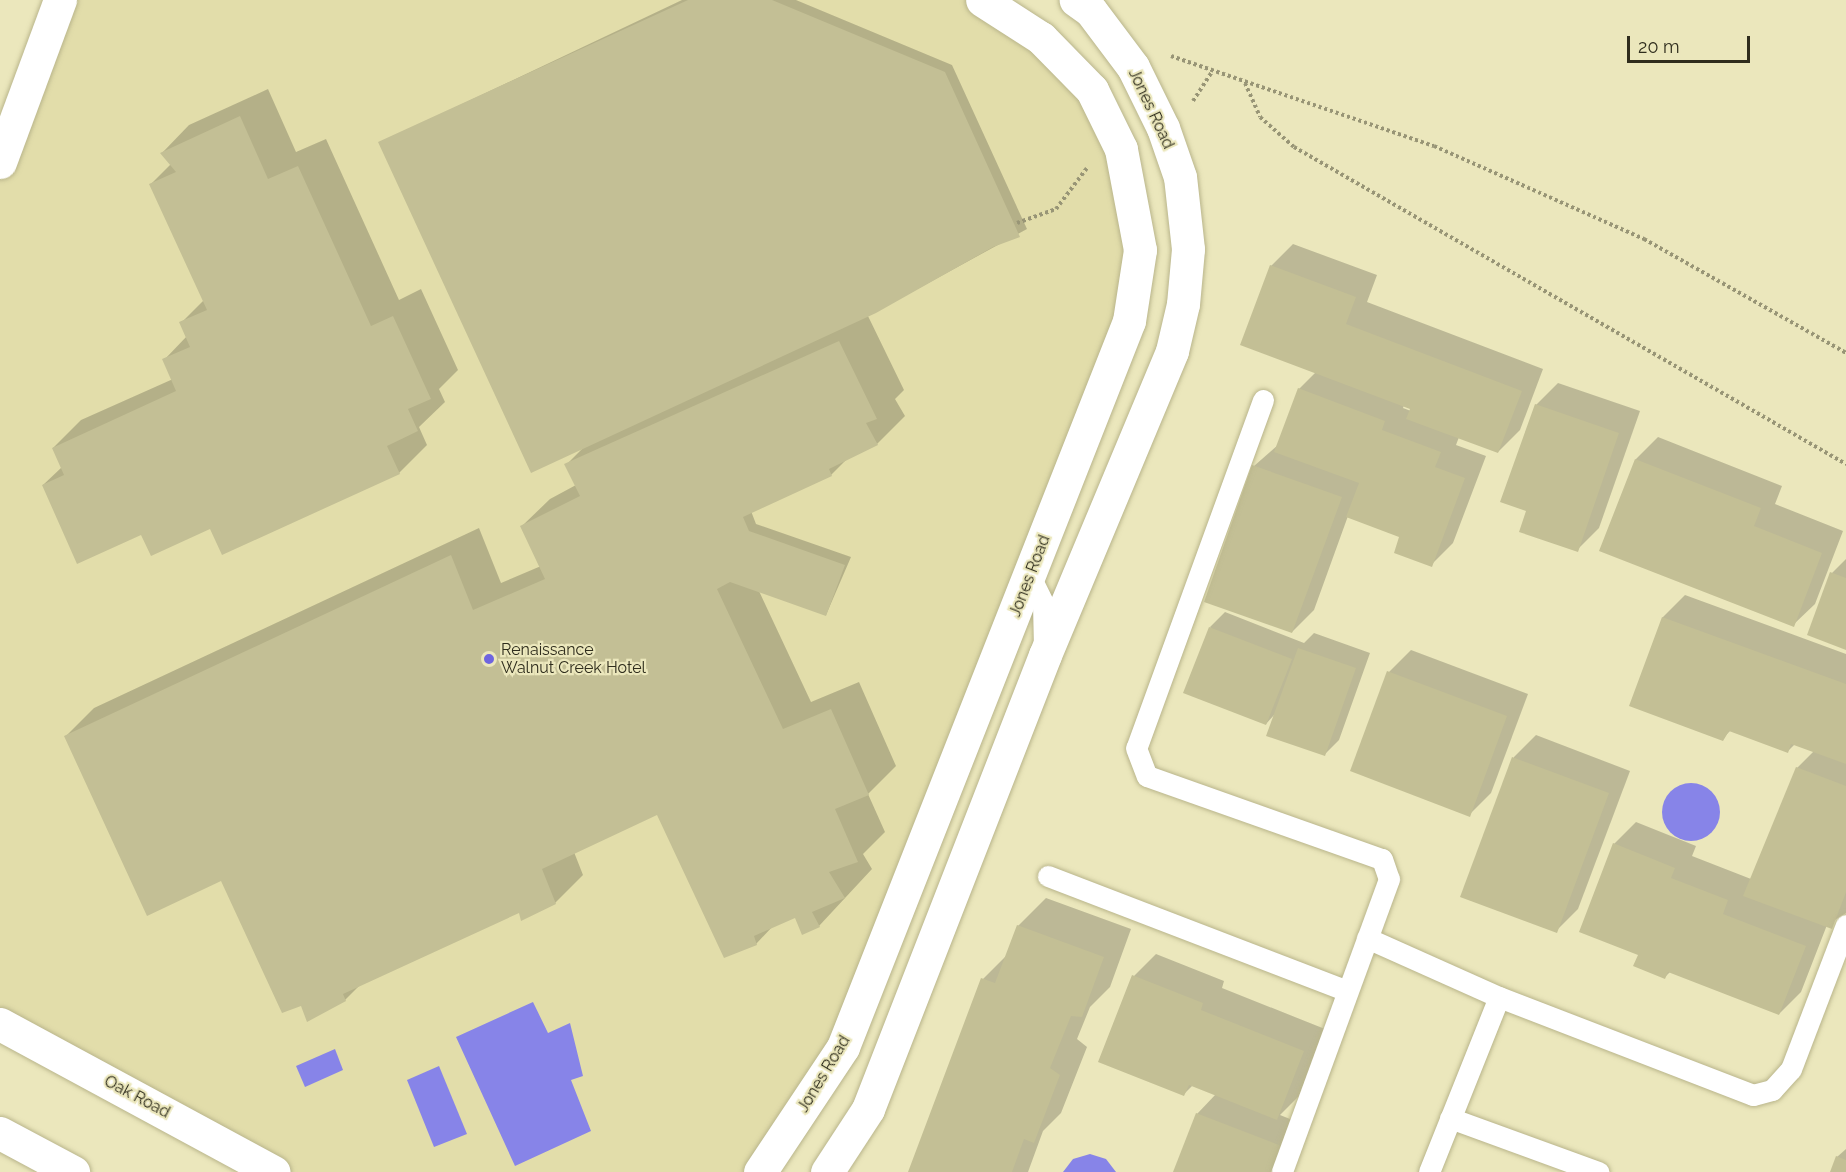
<!DOCTYPE html>
<html>
<head>
<meta charset="utf-8">
<style>
	body { margin:0 }
	#map { position:relative; width:1846px; height:1172px; overflow:hidden; background:#ebe7bc; font-family:Raleway,sans-serif }
	div>[style] { position:absolute }
	.built>* { inset:0; background:#e2ddaa }
	.water>* { inset:0; background:#8784e8 }
	.round { border-radius:50% }
	.shadow>* { inset:0; background:#0003 }
	.building>* { inset:0; background:#c3bf95 }
	.path>* { height:4px; margin-top:-2px; transform-origin:0; background:repeating-linear-gradient(90deg,#989576 0 3px,transparent 0 6px) }
	.roads { filter:drop-shadow(0 0 2px #b9b58b) drop-shadow(0 0 2px #b9b58b) }
	.lane>* { height:21px; margin:-10.5px; padding:0 10.5px; transform-origin:10.5px; border-radius:10.5px; background:#fff }
	.secondary>* { height:33px; margin:-16.5px; padding:0 16.5px; transform-origin:16.5px; border-radius:16.5px; background:#fff }
	.dots>* { width:16px; height:16px; translate:-50% -50%; box-sizing:border-box; border:3px solid #ebe7bc; border-radius:50% }
	span { translate:-50% -50%; white-space:nowrap; text-align:center; line-height:1.15; -webkit-text-stroke:4.5px #ebe7bc; paint-order:stroke }
	.street-label { font-size:16px; color:#2f2d1d }
	.poi-label { font-size:16px; color:#2f2d1d }
	.left { translate:0 -50%; text-align:left }
	.scale { position:absolute; left:1627px; top:36px; width:123px; height:27px; box-sizing:border-box; border:3px solid #2f2d1d; border-top:0; padding-left:8px; font-size:18px; line-height:21px; white-space:nowrap; color:#2f2d1d; -webkit-text-stroke:4px #ebe7bc; paint-order:stroke }
</style>
</head>
<body>
<div id="map">
	<div class="built">
		<i style="clip-path:polygon(60px 0,982px 0,1092px 90px,1140px 250px,843px 1047px,760px 1172px,274px 1172px,0 1024px,0 162px)"></i>
	</div>
	<div class="water">
		<i class="round" style="left:1662px;top:783px;width:58px;height:58px"></i>
		<i style="clip-path:polygon(533px 1002px,548px 1033px,570px 1023px,583px 1076px,571px 1080px,591px 1131px,515px 1166px,456px 1037px)"></i>
		<i style="clip-path:polygon(335px 1049px,343px 1070px,305px 1087px,296px 1066px)"></i>
		<i style="clip-path:polygon(439px 1066px,467px 1134px,434px 1147px,407px 1080px)"></i>
		<i style="clip-path:polygon(1090px 1154px,1106px 1159px,1116px 1172px,1063px 1172px,1073px 1159px)"></i>
	</div>
	<div class="shadow">
		<i style="clip-path:polygon(682px 0,796px 0,952px 65px,1027px 229px,868px 316px,904px 390px,895px 399px,905px 416px,877px 444px,848px 458px,831px 475px,751px 511px,756px 524px,851px 557px,826px 615px,759px 591px,811px 702px,859px 682px,896px 766px,868px 794px,885px 832px,863px 854px,872px 869px,819px 926px,796px 916px,773px 926px,756px 944px,657px 813px,574px 852px,583px 875px,555px 903px,520px 910px,361px 984px,345px 1000px,301px 1004px,222px 879px,66px 736px,94px 708px,479px 528px,501px 583px,541px 566px,522px 526px,550px 499px,576px 485px,566px 465px,582px 449px,380px 143px)"></i>
		<i style="clip-path:polygon(268px 89px,296px 152px,326px 139px,399px 300px,421px 289px,458px 370px,439px 389px,445px 402px,419px 427px,427px 445px,399px 473px,211px 527px,142px 533px,43px 485px,62px 467px,53px 448px,81px 420px,173px 379px,164px 360px,187px 336px,181px 323px,204px 300px,151px 184px,171px 164px,162px 153px,189px 125px)"></i>
		<i style="clip-path:polygon(evenodd,1293px 244px,1377px 275px,1367px 302px,1543px 369px,1520px 430px,1498px 452px,1459px 437px,1456px 445px,1486px 456px,1453px 543px,1431px 565px,1401px 536px,1348px 516px,1314px 610px,1292px 632px,1254px 466px,1278px 445px,1299px 389px,1316px 372px,1271px 266px,1293px 244px,1404px 405px,1412px 408px,1411px 411px,1403px 408px,1404px 405px)"></i>
		<i style="clip-path:polygon(1558px 383px,1640px 411px,1599px 528px,1577px 550px,1536px 405px)"></i>
		<i style="clip-path:polygon(1658px 437px,1782px 486px,1775px 504px,1843px 531px,1815px 604px,1793px 625px,1601px 550px,1636px 459px)"></i>
		<i style="clip-path:polygon(1846px 559px,1846px 648px,1832px 573px)"></i>
		<i style="clip-path:polygon(1685px 595px,1846px 654px,1846px 913px,1827px 925px,1801px 992px,1779px 1014px,1671px 971px,1665px 977px,1640px 954px,1614px 844px,1636px 822px,1696px 846px,1692px 856px,1751px 879px,1797px 768px,1814px 751px,1795px 744px,1788px 751px,1731px 730px,1722px 739px,1631px 705px,1663px 617px)"></i>
		<i style="clip-path:polygon(1225px 612px,1304px 643px,1314px 633px,1370px 653px,1339px 740px,1324px 755px,1275px 714px,1266px 724px,1210px 627px)"></i>
		<i style="clip-path:polygon(1411px 650px,1528px 694px,1491px 793px,1469px 815px,1389px 672px)"></i>
		<i style="clip-path:polygon(1536px 735px,1630px 771px,1578px 909px,1556px 931px,1462px 896px,1514px 757px)"></i>
		<i style="clip-path:polygon(1046px 898px,1131px 929px,1110px 987px,1090px 1007px,1077px 1039px,1087px 1047px,1061px 1113px,1043px 1131px,1028px 1172px,910px 1172px,983px 979px,1007px 955px,1018px 926px)"></i>
		<i style="clip-path:polygon(1156px 954px,1224px 981px,1222px 988px,1325px 1029px,1299px 1096px,1280px 1115px,1305px 1125px,1287px 1172px,1175px 1172px,1197px 1114px,1216px 1094px,1193px 1085px,1184px 1094px,1134px 976px)"></i>
		<i style="clip-path:polygon(1846px 1149px,1846px 1172px,1832px 1172px,1837px 1157px)"></i>
	</div>
	<div class="building">
		<i style="clip-path:polygon(688px 0,772px 0,945px 72px,1020px 237px,993px 247px,876px 313px,531px 473px,378px 142px)"></i>
		<i style="clip-path:polygon(240px 116px,268px 179px,298px 166px,371px 326px,393px 316px,431px 399px,408px 409px,418px 431px,387px 446px,400px 474px,222px 555px,210px 529px,151px 556px,141px 535px,77px 564px,42px 485px,64px 475px,52px 448px,176px 391px,162px 359px,190px 347px,179px 322px,207px 310px,149px 184px,176px 172px,160px 153px)"></i>
		<i style="clip-path:polygon(1270px 265px,1356px 297px,1346px 324px,1522px 391px,1498px 453px,1406px 419px,1410px 409px,1240px 345px)"></i>
		<i style="clip-path:polygon(839px 341px,877px 419px,866px 423px,878px 445px,829px 469px,832px 476px,743px 517px,749px 531px,845px 565px,826px 616px,730px 582px,717px 589px,783px 729px,831px 709px,869px 795px,835px 809px,858px 862px,829px 872px,845px 898px,812px 912px,820px 927px,802px 935px,795px 918px,754px 936px,757px 945px,724px 958px,657px 815px,542px 869px,556px 904px,521px 921px,519px 913px,343px 994px,346px 1001px,307px 1022px,301px 1006px,282px 1013px,221px 881px,147px 916px,64px 736px,451px 555px,473px 610px,545px 579px,520px 526px,580px 496px,564px 464px)"></i>
		<i style="clip-path:polygon(1298px 388px,1385px 421px,1382px 430px,1441px 452px,1435px 467px,1465px 478px,1432px 567px,1394px 553px,1399px 537px,1346px 517px,1359px 483px,1274px 452px)"></i>
		<i style="clip-path:polygon(1535px 404px,1619px 433px,1578px 552px,1519px 532px,1526px 511px,1500px 502px)"></i>
		<i style="clip-path:polygon(1635px 459px,1761px 508px,1754px 526px,1822px 553px,1794px 627px,1599px 551px)"></i>
		<i style="clip-path:polygon(1252px 465px,1342px 497px,1292px 633px,1204px 602px)"></i>
		<i style="clip-path:polygon(1830px 572px,1846px 578px,1846px 650px,1807px 635px)"></i>
		<i style="clip-path:polygon(1662px 617px,1846px 684px,1846px 764px,1791px 744px,1788px 753px,1729px 731px,1723px 741px,1629px 706px)"></i>
		<i style="clip-path:polygon(1209px 627px,1292px 659px,1266px 725px,1183px 693px)"></i>
		<i style="clip-path:polygon(1298px 648px,1356px 668px,1325px 756px,1266px 736px)"></i>
		<i style="clip-path:polygon(1387px 671px,1507px 716px,1470px 817px,1350px 771px)"></i>
		<i style="clip-path:polygon(1512px 757px,1609px 793px,1557px 933px,1460px 897px)"></i>
		<i style="clip-path:polygon(1796px 767px,1846px 786px,1846px 892px,1832px 929px,1743px 896px)"></i>
		<i style="clip-path:polygon(1613px 843px,1675px 868px,1671px 878px,1728px 900px,1723px 914px,1806px 946px,1779px 1015px,1668px 972px,1665px 979px,1633px 966px,1638px 955px,1579px 932px)"></i>
		<i style="clip-path:polygon(1017px 925px,1104px 957px,1082px 1017px,1071px 1016px,1050px 1068px,1060px 1075px,1034px 1143px,1024px 1139px,1012px 1172px,908px 1172px,981px 978px,995px 983px)"></i>
		<i style="clip-path:polygon(1132px 975px,1203px 1003px,1201px 1010px,1304px 1051px,1277px 1120px,1189px 1085px,1184px 1096px,1098px 1062px)"></i>
		<i style="clip-path:polygon(1196px 1113px,1284px 1147px,1275px 1172px,1173px 1172px)"></i>
		<i style="clip-path:polygon(1836px 1156px,1846px 1160px,1846px 1172px,1830px 1172px)"></i>
	</div>
	<div class="path">
		<i style="left:1171px;top:56px;width:278px;rotate:18.9deg"></i>
		<i style="left:1434px;top:146px;width:230px;rotate:23.9deg"></i>
		<i style="left:1644px;top:239px;width:232px;rotate:29.4deg"></i>
		<i style="left:1245px;top:83px;width:37px;rotate:66deg"></i>
		<i style="left:1260px;top:117px;width:45px;rotate:41.4deg"></i>
		<i style="left:1294px;top:147px;width:637px;rotate:29.87deg"></i>
		<i style="left:1193px;top:101px;width:35px;rotate:-57deg"></i>
		<i style="left:1017px;top:223px;width:41px;rotate:-19.7deg"></i>
		<i style="left:1056px;top:209px;width:51px;rotate:-52.9deg"></i>
	</div>
	<div class="roads">
		<div class="lane">
			<i style="left:1263px;top:400px;width:370px;rotate:110deg"></i>
			<i style="left:1136px;top:748px;width:30px;rotate:69deg"></i>
			<i style="left:1147px;top:776px;width:249px;rotate:19.5deg"></i>
			<i style="left:1382px;top:859px;width:21px;rotate:71deg"></i>
			<i style="left:1389px;top:879px;width:312px;rotate:110.1deg"></i>
			<i style="left:1030px;top:576px;width:30px;rotate:64deg"></i>
			<i style="left:1043px;top:603px;width:43px;rotate:88.7deg"></i>
			<i style="left:1048px;top:876px;width:320px;rotate:21deg"></i>
			<i style="left:1367px;top:938px;width:145px;rotate:24.1deg"></i>
			<i style="left:1499px;top:997px;width:272px;rotate:21.1deg"></i>
			<i style="left:1753px;top:1095px;width:20px;rotate:-15deg"></i>
			<i style="left:1772px;top:1090px;width:28px;rotate:-48deg"></i>
			<i style="left:1791px;top:1069px;width:154px;rotate:-69.1deg"></i>
			<i style="left:1450px;top:1118px;width:158px;rotate:20deg"></i>
			<i style="left:1429px;top:1172px;width:188px;rotate:-68.2deg"></i>
		</div>
		<div class="secondary">
			<i style="left:0;top:162px;width:173px;rotate:-69.7deg"></i>
			<i style="left:0;top:1024px;width:311px;rotate:28.4deg"></i>
			<i style="left:0;top:1133px;width:83px;rotate:28.1deg"></i>
			<i style="left:760px;top:1172px;width:150px;rotate:-56.4deg"></i>
			<i style="left:843px;top:1047px;width:780px;rotate:-68.5deg"></i>
			<i style="left:1129px;top:321px;width:72px;rotate:-81.2deg"></i>
			<i style="left:1140px;top:250px;width:103px;rotate:-100.7deg"></i>
			<i style="left:1121px;top:149px;width:66px;rotate:-116.2deg"></i>
			<i style="left:1092px;top:90px;width:73px;rotate:-134.4deg"></i>
			<i style="left:1041px;top:38px;width:70px;rotate:-147.2deg"></i>
			<i style="left:827px;top:1172px;width:75px;rotate:-56.9deg"></i>
			<i style="left:868px;top:1109px;width:487px;rotate:-68.7deg"></i>
			<i style="left:1045px;top:655px;width:329px;rotate:-67.3deg"></i>
			<i style="left:1172px;top:351px;width:48px;rotate:-76.8deg"></i>
			<i style="left:1183px;top:304px;width:55px;rotate:-84.8deg"></i>
			<i style="left:1188px;top:249px;width:72px;rotate:-96.3deg"></i>
			<i style="left:1180px;top:177px;width:52px;rotate:-109.1deg"></i>
			<i style="left:1163px;top:128px;width:68px;rotate:-116.2deg"></i>
			<i style="left:1133px;top:67px;width:70px;rotate:-126.9deg"></i>
			<i style="left:1091px;top:11px;width:19px;rotate:-144deg"></i>
		</div>
	</div>
	<div class="dots">
		<i style="left:489px;top:659px;background:#6f65df"></i>
	</div>
	<div class="street-label">
		<span style="left:1151px;top:109px;rotate:65deg">Jones Road</span>
		<span style="left:1030px;top:576px;rotate:-69deg">Jones Road</span>
		<span style="left:824px;top:1074px;rotate:-59deg">Jones Road</span>
		<span style="left:137px;top:1097px;rotate:28deg">Oak Road</span>
	</div>
	<div class="poi-label">
		<span class="left" style="left:501px;top:659px">Renaissance<br>Walnut Creek Hotel</span>
	</div>
	<div class="scale">20 m</div>
</div>
</body>
</html>
